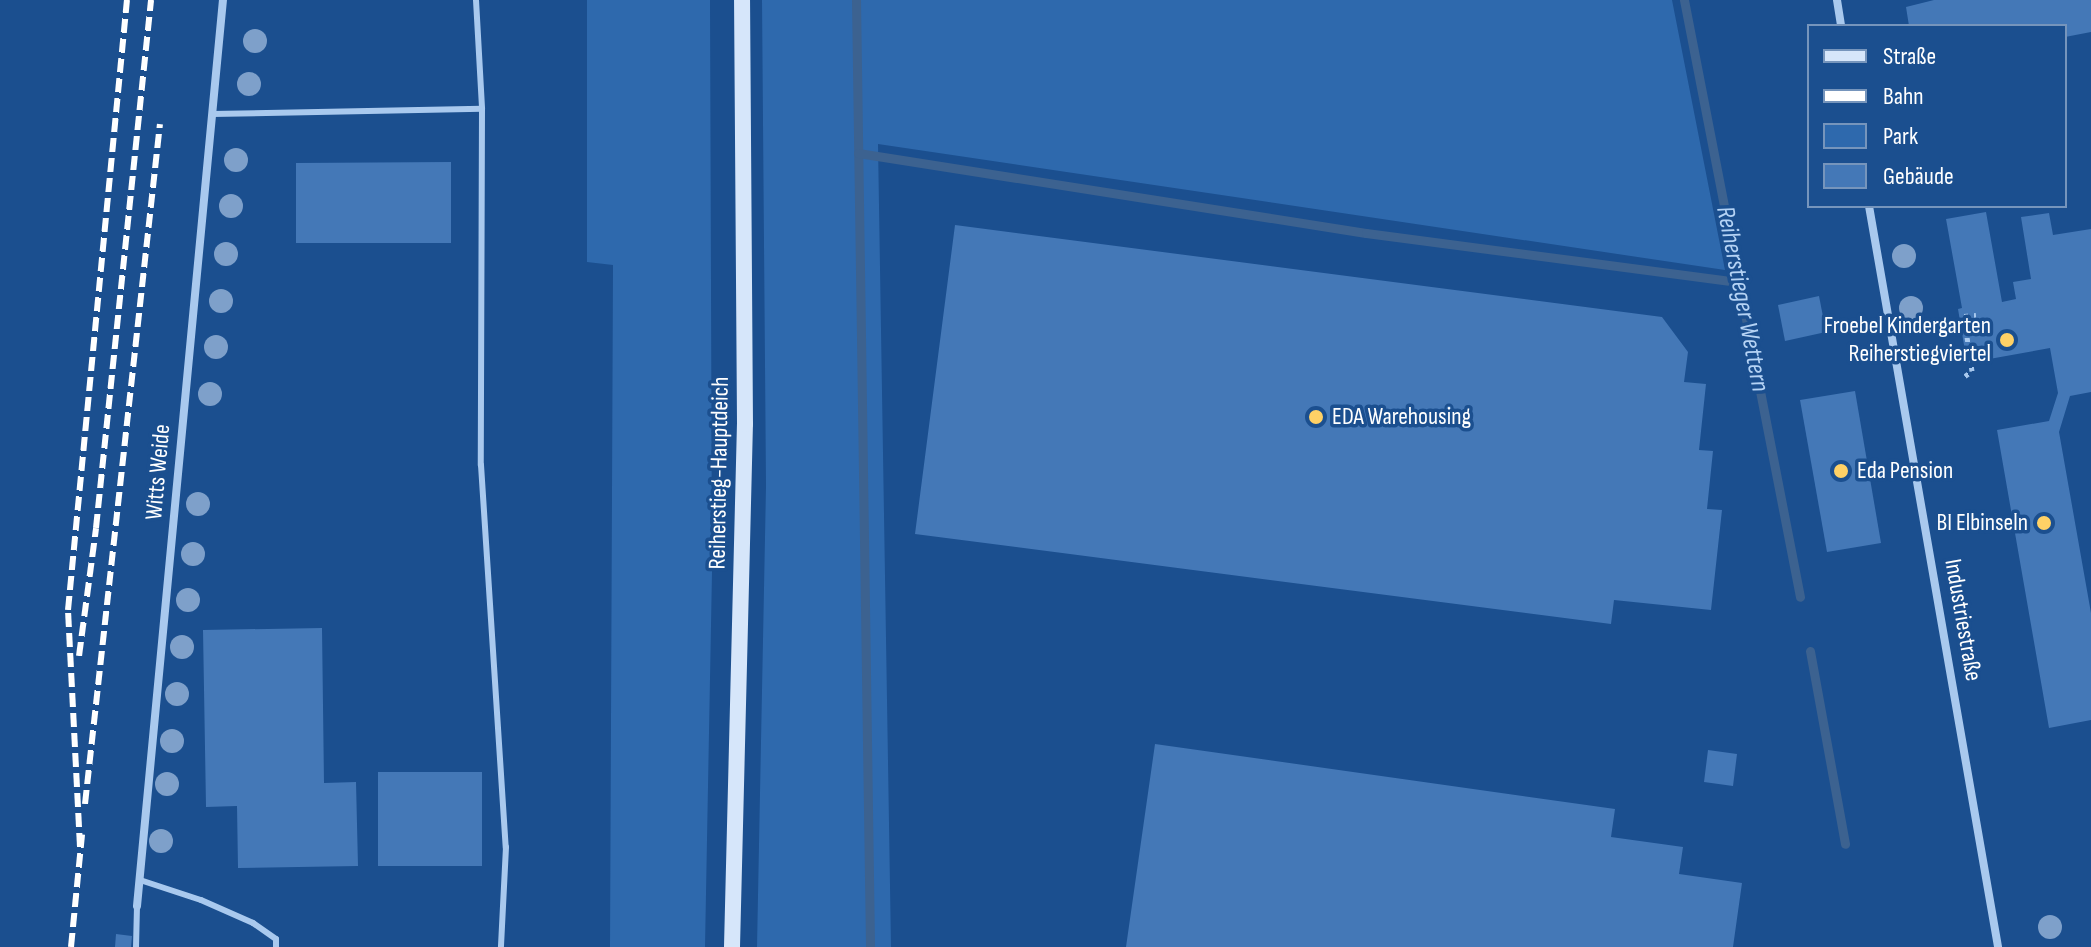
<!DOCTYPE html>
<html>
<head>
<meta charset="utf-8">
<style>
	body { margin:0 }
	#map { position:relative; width:2091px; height:947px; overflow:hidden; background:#1b4f8f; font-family:"Sofia Sans Condensed",sans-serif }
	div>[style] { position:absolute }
	.green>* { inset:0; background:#2e69ad }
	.stream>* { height:9px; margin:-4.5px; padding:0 4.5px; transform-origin:4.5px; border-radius:4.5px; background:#3c6290 }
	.building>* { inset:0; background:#4478b7 }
	.path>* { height:5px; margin-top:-2.5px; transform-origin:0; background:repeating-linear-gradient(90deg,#a9c9ee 0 4px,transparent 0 10px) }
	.service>* { height:6px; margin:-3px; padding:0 3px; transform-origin:3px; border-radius:3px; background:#a9c9ee }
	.minor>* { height:8px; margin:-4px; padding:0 4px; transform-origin:4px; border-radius:4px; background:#a9c9ee }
	.secondary>* { height:16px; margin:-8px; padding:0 8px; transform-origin:8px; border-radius:8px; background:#d6e6fa }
	.rail>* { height:6px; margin-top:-3px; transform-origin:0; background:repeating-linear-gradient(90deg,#fff 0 14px,transparent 0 20px) }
	.trees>* { width:24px; height:24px; margin:-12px; border-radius:50%; background:#7ea0ca }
	.dots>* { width:22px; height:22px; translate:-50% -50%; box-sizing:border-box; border:4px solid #1b4f8f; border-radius:50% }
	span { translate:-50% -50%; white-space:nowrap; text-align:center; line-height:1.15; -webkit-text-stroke:7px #1b4f8f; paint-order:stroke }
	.poi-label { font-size:24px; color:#fff }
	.right { translate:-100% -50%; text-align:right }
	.left { translate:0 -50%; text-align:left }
	.street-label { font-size:24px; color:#fff }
	.water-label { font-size:26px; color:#b5d3f5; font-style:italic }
	.legend { position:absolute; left:1807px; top:24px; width:260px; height:184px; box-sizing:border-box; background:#1b4f8f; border:2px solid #7695bc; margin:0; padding:10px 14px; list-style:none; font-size:24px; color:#fff }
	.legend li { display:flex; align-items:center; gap:16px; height:40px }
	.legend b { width:40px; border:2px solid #7695bc }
</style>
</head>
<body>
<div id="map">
	<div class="green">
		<i style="clip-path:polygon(587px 0,710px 0,712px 572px,705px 947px,610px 947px,613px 265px,587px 262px)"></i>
		<i style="clip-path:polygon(762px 0,1672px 0,1725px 270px,878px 144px,891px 947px,757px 947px,766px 486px)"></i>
	</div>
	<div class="stream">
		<i style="left:856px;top:0;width:947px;rotate:89.15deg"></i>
		<i style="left:1684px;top:0;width:608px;rotate:79deg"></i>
		<i style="left:858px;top:153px;width:514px;rotate:8.95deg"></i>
		<i style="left:1366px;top:233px;width:377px;rotate:7.5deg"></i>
		<i style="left:1810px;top:651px;width:196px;rotate:79.7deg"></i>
	</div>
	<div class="building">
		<i style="clip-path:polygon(1934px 0,2091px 0,2091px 32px,2065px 37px,2065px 26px,1909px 26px,1906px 7px)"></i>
		<i style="clip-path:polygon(451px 162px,451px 243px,296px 243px,296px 163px)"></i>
		<i style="clip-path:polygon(1986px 212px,2002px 302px,2016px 299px,2013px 282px,2031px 279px,2021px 217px,2049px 213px,2053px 235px,2091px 229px,2091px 392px,2070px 396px,2059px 432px,2091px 613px,2091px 720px,2049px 728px,1997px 430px,2049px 421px,2058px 393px,2050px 348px,1967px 363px,1958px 309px,1962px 308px,1946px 219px)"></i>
		<i style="clip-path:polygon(955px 225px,1662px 317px,1688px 352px,1684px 382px,1706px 384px,1699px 450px,1713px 451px,1707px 509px,1722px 510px,1711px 610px,1614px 600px,1611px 624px,915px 534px)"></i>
		<i style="clip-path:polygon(1819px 296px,1826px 332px,1785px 341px,1778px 305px)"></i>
		<i style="clip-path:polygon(1855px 391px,1881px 543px,1827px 552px,1800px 400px)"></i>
		<i style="clip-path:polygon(322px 628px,324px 783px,356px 782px,358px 866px,238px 868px,237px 806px,206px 807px,203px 630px)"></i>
		<i style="clip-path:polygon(1155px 744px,1615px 809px,1611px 837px,1683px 847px,1679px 874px,1742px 883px,1733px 947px,1126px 947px)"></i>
		<i style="clip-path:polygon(1708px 750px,1737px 754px,1733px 786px,1704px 782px)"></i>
		<i style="clip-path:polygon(378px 772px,482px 772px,482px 866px,378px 866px)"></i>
		<i style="clip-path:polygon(116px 934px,132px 936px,131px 947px,115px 947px)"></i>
	</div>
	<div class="path">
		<i style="left:1969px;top:351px;width:12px;rotate:-9deg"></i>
		<i style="left:1965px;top:376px;width:9px;rotate:-36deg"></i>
		<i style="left:1972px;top:371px;width:56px;rotate:-98.3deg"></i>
		<i style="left:1964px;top:316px;width:12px;rotate:-5deg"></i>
	</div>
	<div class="service">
		<i style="left:476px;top:0;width:109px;rotate:86.8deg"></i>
		<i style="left:212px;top:114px;width:270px;rotate:-1.1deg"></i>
		<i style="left:482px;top:109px;width:356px;rotate:90.2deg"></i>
		<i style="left:481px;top:465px;width:383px;rotate:86.3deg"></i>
		<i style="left:506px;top:847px;width:100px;rotate:92.9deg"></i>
		<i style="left:140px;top:880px;width:64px;rotate:18.2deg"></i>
		<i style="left:201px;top:900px;width:57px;rotate:23.9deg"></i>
		<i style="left:253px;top:923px;width:28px;rotate:35deg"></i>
		<i style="left:276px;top:939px;width:8px;rotate:90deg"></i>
		<i style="left:136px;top:947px;width:41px;rotate:-88.6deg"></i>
	</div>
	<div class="minor">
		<i style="left:1837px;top:0;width:26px;rotate:81deg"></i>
		<i style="left:1869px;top:206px;width:752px;rotate:80.12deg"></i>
		<i style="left:137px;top:906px;width:910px;rotate:-84.58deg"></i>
	</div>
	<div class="secondary">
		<i style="left:732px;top:947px;width:523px;rotate:-88.58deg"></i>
		<i style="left:745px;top:424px;width:424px;rotate:-90.4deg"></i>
	</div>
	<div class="rail">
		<i style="left:79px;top:656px;width:129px;rotate:-82.4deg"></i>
		<i style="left:96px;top:528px;width:531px;rotate:-84.05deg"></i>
		<i style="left:85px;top:804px;width:684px;rotate:-83.71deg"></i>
		<i style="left:80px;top:847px;width:237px;rotate:-92.9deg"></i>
		<i style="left:68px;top:610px;width:613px;rotate:-84.48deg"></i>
		<i style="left:71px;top:947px;width:113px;rotate:-84.4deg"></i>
	</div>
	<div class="trees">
		<i style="left:255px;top:41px"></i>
		<i style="left:249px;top:84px"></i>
		<i style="left:236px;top:160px"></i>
		<i style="left:231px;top:206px"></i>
		<i style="left:226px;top:254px"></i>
		<i style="left:1904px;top:256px"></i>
		<i style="left:221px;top:301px"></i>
		<i style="left:1911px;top:308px"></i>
		<i style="left:216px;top:347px"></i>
		<i style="left:210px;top:394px"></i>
		<i style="left:198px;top:504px"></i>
		<i style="left:193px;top:554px"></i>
		<i style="left:188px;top:600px"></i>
		<i style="left:182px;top:647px"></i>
		<i style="left:177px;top:694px"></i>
		<i style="left:172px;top:741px"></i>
		<i style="left:167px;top:784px"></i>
		<i style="left:161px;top:841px"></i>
		<i style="left:2050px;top:927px"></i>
	</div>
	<div class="dots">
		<i style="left:2007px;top:340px;background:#ffd166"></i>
		<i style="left:1316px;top:417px;background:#ffd166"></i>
		<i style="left:1841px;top:471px;background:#ffd166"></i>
		<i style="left:2044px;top:523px;background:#ffd166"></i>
	</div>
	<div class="poi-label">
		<span class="right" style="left:1991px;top:340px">Froebel Kindergarten<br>Reiherstiegviertel</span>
		<span class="left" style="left:1332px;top:417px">EDA Warehousing</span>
		<span class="left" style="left:1857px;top:471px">Eda Pension</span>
		<span class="right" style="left:2028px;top:523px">BI Elbinseln</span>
	</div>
	<div class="street-label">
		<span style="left:158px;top:472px;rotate:-85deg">Witts Weide</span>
		<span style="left:719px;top:473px;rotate:-89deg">Reiherstieg-Hauptdeich</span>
		<span style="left:1963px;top:620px;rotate:80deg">Industriestraße</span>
	</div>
	<div class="water-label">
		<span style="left:1742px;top:299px;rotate:79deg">Reiherstieger Wettern</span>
	</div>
	<ul class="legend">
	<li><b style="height:10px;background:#d6e6fa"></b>Straße</li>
	<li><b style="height:10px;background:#fff"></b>Bahn</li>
	<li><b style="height:22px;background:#2e69ad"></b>Park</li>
	<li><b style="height:22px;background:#4478b7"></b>Gebäude</li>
	</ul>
</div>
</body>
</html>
